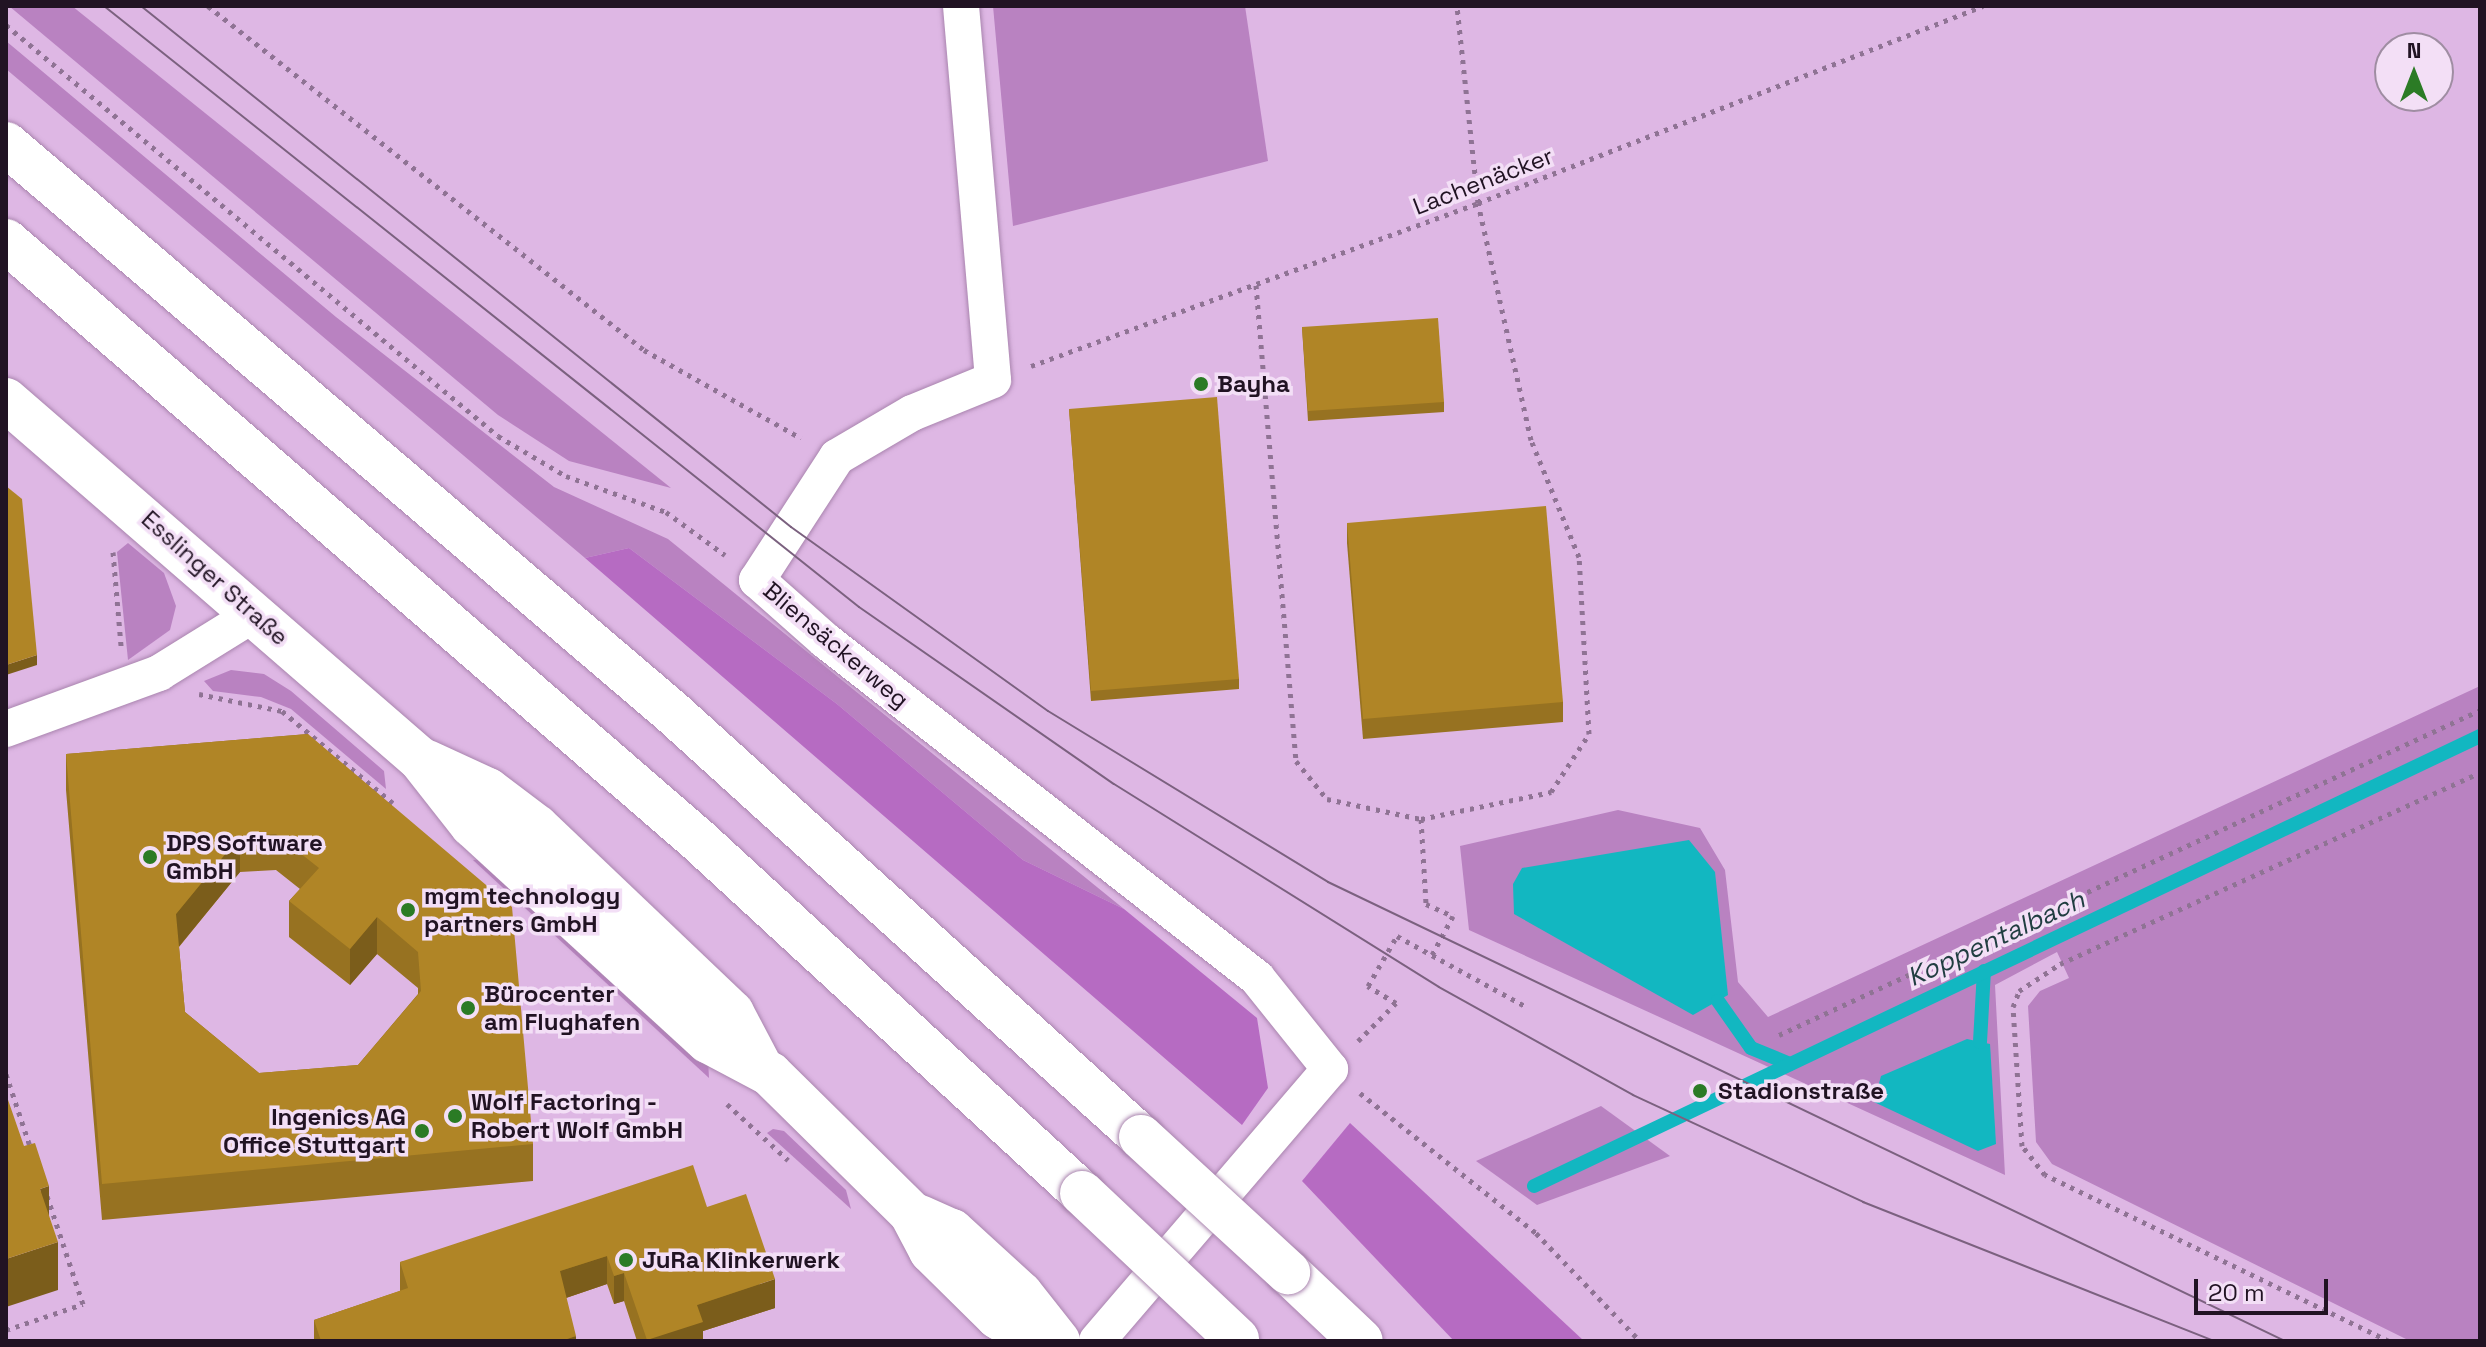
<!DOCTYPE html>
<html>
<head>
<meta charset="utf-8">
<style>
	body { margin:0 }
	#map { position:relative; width:2486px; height:1347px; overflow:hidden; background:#deb7e4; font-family:"Space Grotesk",sans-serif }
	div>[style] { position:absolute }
	.green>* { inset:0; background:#b982c1 }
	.forest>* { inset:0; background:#b66bc2 }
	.water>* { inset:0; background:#12b7c1 }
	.stream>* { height:14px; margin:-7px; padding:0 7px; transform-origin:7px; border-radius:7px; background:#12b7c1 }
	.path>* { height:5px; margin-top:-2.5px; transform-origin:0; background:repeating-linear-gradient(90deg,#8f7394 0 4px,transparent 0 10px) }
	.roads { filter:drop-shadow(0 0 2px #a984ae) drop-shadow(0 0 2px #a984ae) }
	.minor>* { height:36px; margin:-18px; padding:0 18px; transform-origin:18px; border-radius:18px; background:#fff }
	.secondary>* { height:44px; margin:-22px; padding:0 22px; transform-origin:22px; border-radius:22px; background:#fff }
	.trunk>* { height:44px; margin:-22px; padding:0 22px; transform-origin:22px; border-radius:22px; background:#fff }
	.tram>* { height:2px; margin:-1px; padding:0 1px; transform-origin:1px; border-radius:1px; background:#7b617f }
	.bridges { filter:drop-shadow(0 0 2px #a984ae) drop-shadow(0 0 2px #a984ae) }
	.trunk-bridge>* { height:44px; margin:-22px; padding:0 22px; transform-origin:22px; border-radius:22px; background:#fff }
	.wall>* { inset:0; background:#977221 }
	.shaded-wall>* { inset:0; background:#7b5d1b }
	.building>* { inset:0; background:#b08526 }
	.dots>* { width:22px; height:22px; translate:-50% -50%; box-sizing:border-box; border:4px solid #f3dff6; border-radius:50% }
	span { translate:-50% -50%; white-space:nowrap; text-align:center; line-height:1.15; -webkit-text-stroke:7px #f3dff6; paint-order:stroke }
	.street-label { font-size:24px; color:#211323 }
	.poi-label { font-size:24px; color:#211323; font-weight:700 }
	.left { translate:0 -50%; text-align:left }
	.right { translate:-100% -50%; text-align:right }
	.water-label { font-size:26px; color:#213e41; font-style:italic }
	.frame { position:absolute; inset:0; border:8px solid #211323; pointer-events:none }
	.north { position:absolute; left:2374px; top:32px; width:80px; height:80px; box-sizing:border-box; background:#f3dff6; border:2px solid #9f8da2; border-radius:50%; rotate:0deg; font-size:22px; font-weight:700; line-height:32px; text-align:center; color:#211323 }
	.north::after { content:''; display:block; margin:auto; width:28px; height:36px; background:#2b7b25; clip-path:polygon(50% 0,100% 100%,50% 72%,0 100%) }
	.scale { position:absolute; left:2194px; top:1279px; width:134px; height:36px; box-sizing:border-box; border:4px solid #211323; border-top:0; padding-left:10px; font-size:24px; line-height:28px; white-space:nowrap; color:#211323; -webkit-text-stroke:6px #f3dff6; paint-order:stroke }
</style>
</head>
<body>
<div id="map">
	<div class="green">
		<i style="clip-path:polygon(9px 6px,72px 6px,671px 488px,569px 461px,498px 415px)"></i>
		<i style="clip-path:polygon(993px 6px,1245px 6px,1268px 161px,1013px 226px)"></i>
		<i style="clip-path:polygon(6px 41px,336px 317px,554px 487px,668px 539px,1124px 909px,1023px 860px,837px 704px,629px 548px,585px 558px,6px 69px)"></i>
		<i style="clip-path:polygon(128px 543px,164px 573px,176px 606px,170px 630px,128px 660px,117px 552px)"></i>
		<i style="clip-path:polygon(231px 670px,264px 674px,291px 691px,384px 771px,386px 789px,291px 709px,261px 697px,213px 691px,204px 681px)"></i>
		<i style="clip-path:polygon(2480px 686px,2480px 1341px,2410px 1341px,2052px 1164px,2036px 1142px,2028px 1006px,2040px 991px,2069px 978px,2057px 952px,1995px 985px,2005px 1175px,1469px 930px,1460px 846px,1618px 810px,1700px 828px,1725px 870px,1738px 982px,1768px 1017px)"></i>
		<i style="clip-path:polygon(488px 859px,708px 1059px,709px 1078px,473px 860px)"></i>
		<i style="clip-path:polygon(1601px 1106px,1670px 1156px,1537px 1205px,1476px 1161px)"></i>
		<i style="clip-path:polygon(773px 1129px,784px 1131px,846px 1190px,851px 1209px,767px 1133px)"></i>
	</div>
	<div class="forest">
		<i style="clip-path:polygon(629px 548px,837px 704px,1023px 860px,1124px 909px,1257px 1018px,1268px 1088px,1242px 1125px,585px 558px)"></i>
		<i style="clip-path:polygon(1350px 1123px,1525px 1286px,1584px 1341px,1454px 1341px,1302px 1181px)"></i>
	</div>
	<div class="water">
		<i style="clip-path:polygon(1689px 840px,1715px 872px,1728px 995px,1693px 1015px,1514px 914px,1513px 884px,1522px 868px)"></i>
		<i style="clip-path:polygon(1967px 1039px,1990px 1044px,1996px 1144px,1978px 1151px,1874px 1102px,1881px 1076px)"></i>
	</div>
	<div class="stream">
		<i style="left:1718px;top:1001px;width:57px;rotate:54.9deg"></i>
		<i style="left:1751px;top:1048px;width:42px;rotate:22.3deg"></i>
		<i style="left:1980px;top:1042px;width:71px;rotate:-86.8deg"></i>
		<i style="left:1534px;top:1186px;width:1048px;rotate:-25.44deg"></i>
	</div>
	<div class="path">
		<i style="left:208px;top:6px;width:555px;rotate:38.27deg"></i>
		<i style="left:644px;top:350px;width:180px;rotate:29.3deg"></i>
		<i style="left:6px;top:25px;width:641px;rotate:39.87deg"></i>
		<i style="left:498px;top:436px;width:79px;rotate:30.5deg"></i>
		<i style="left:566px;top:476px;width:106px;rotate:19.8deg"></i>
		<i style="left:666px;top:512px;width:73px;rotate:36.1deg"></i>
		<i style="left:1256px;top:285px;width:478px;rotate:85.2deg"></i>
		<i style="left:1296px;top:761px;width:49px;rotate:50.8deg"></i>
		<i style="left:1327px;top:799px;width:96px;rotate:12deg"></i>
		<i style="left:1421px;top:819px;width:133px;rotate:-11.7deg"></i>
		<i style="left:1551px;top:792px;width:69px;rotate:-56.8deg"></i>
		<i style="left:1589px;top:734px;width:177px;rotate:-93.2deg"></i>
		<i style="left:1579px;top:557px;width:126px;rotate:-112.3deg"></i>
		<i style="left:1531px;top:440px;width:243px;rotate:-102.6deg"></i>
		<i style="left:1478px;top:203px;width:198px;rotate:-96.1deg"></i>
		<i style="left:1031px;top:366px;width:476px;rotate:-20deg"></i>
		<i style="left:1478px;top:203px;width:542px;rotate:-21.31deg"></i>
		<i style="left:113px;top:552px;width:94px;rotate:85.1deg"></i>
		<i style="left:199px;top:694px;width:85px;rotate:11.6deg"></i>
		<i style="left:282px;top:711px;width:144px;rotate:39.7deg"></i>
		<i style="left:1421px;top:819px;width:85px;rotate:86.6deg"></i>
		<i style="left:1426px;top:904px;width:30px;rotate:24deg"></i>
		<i style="left:1453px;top:916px;width:44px;rotate:118.3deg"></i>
		<i style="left:1779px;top:1035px;width:773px;rotate:-24.87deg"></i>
		<i style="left:1358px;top:1041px;width:54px;rotate:-45deg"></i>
		<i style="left:1396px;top:1003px;width:33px;rotate:-149deg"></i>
		<i style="left:1368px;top:986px;width:58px;rotate:-59.9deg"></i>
		<i style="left:1397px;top:936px;width:146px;rotate:28.7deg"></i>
		<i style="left:6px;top:1074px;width:79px;rotate:71.6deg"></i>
		<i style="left:1360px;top:1093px;width:225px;rotate:38.5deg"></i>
		<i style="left:1536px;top:1233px;width:150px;rotate:46.1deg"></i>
		<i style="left:727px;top:1104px;width:83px;rotate:42.6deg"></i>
		<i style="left:6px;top:1330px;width:81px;rotate:-18.7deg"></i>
		<i style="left:83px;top:1304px;width:114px;rotate:-108.4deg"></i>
		<i style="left:2389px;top:1341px;width:382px;rotate:-154.2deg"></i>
		<i style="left:2045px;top:1175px;width:37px;rotate:-128deg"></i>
		<i style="left:2022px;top:1146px;width:139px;rotate:-93.7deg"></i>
		<i style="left:2013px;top:1007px;width:17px;rotate:-69deg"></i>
		<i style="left:2019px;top:991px;width:49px;rotate:-33.4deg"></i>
		<i style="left:2060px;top:964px;width:461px;rotate:-24.5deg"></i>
	</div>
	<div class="roads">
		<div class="minor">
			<i style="left:961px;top:6px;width:375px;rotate:85.1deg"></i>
			<i style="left:993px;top:380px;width:87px;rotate:157.8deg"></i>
			<i style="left:912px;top:413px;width:87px;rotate:149.6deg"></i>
			<i style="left:837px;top:457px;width:147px;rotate:123deg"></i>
			<i style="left:757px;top:580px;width:92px;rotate:41.5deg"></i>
			<i style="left:826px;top:641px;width:547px;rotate:38.02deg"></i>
			<i style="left:1257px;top:978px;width:117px;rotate:51.3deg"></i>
			<i style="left:1330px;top:1069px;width:358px;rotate:130.6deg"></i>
			<i style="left:6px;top:729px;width:163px;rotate:-20.1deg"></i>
			<i style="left:159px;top:673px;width:112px;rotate:-31.8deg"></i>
		</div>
		<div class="secondary">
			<i style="left:6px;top:400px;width:548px;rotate:40.93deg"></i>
			<i style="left:420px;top:759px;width:84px;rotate:51.8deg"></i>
			<i style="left:472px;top:825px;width:320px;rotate:42.5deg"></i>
			<i style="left:708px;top:1041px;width:70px;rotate:28deg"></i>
			<i style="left:770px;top:1074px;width:198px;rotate:44.6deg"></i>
			<i style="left:911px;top:1213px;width:43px;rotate:62.2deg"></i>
			<i style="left:931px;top:1251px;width:94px;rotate:44.6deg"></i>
			<i style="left:998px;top:1317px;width:46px;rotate:31.6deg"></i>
			<i style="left:427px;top:762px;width:67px;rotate:24.7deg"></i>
			<i style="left:488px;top:790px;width:61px;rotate:37.1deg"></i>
			<i style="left:537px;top:827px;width:269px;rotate:43.6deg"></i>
			<i style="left:732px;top:1013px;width:60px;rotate:62.2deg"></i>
			<i style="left:920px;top:1217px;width:35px;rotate:24deg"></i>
			<i style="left:952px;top:1231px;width:93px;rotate:42.4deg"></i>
			<i style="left:1021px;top:1294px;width:60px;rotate:51.8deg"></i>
		</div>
		<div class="trunk">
			<i style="left:6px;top:144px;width:878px;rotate:40.47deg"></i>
			<i style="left:674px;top:714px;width:630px;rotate:42.17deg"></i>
			<i style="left:6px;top:241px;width:915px;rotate:40.88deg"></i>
			<i style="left:698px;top:840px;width:522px;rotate:42.59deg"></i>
			<i style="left:1288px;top:1272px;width:100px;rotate:43.4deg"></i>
		</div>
	</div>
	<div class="tram">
		<i style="left:104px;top:6px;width:965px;rotate:38.52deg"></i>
		<i style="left:859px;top:607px;width:310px;rotate:34.8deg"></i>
		<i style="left:1114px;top:784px;width:383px;rotate:32deg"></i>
		<i style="left:1439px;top:987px;width:222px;rotate:29.1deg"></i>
		<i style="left:1633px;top:1095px;width:254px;rotate:24.9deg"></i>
		<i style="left:1863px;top:1202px;width:378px;rotate:21.6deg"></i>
		<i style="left:141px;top:6px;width:833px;rotate:38.71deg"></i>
		<i style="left:791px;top:527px;width:316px;rotate:35.6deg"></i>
		<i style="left:1048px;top:711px;width:328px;rotate:31.4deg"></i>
		<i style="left:1328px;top:882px;width:1061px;rotate:25.62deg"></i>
	</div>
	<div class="bridges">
		<div class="trunk-bridge">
			<i style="left:1141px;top:1137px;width:200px;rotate:42.6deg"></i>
			<i style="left:1082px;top:1193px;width:213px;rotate:43.3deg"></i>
		</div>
	</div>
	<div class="wall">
		<i style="clip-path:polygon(1302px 327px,1444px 402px,1444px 412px,1308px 421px)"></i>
		<i style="clip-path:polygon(1069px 409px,1239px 679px,1239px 689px,1091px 701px)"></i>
		<i style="clip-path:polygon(1347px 523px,1563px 702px,1563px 722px,1363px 739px,1347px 543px)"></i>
		<i style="clip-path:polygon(evenodd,308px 734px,533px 1144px,533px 1181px,102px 1220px,66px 790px,66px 754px,308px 734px,276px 870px,300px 889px,289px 901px,289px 937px,350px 985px,377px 954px,418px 988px,418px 994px,358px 1065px,259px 1073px,185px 1012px,179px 947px,240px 872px,276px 870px)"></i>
		<i style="clip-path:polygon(707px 1207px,775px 1308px,703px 1331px,703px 1341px,637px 1341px,624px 1301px,614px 1304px,607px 1284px,566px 1298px,576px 1341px,314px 1341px,314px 1320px,400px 1291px,400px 1262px)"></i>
	</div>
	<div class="shaded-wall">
		<i style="clip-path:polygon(37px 655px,37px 665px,6px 675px,6px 665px)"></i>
		<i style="clip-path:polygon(240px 836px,240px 872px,176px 950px,176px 914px)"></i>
		<i style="clip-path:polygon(377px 917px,377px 954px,350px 985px,350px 949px)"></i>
		<i style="clip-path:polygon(49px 1186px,49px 1234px,40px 1189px)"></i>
		<i style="clip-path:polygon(58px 1242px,58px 1290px,6px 1307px,6px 1259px)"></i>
		<i style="clip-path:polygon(607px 1256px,607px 1284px,560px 1300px,560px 1271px)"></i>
		<i style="clip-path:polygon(624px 1273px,624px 1301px,614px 1304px,614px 1276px)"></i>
		<i style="clip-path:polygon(775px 1279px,775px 1308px,703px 1331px,703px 1341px,647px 1341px,697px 1305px)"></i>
		<i style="clip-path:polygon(576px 1336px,576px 1341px,561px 1341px)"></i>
	</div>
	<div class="building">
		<i style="clip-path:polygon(1438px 318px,1444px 402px,1308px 411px,1302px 327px)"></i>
		<i style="clip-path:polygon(1217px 397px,1239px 679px,1091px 691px,1069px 409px)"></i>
		<i style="clip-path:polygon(6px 486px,22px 499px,37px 655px,6px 665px)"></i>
		<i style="clip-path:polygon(1546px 506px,1563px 702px,1363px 719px,1347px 523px)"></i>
		<i style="clip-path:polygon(evenodd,308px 734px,512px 907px,533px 1144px,102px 1184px,66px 754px,308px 734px,276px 834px,319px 868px,289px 901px,350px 949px,377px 917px,418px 952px,421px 991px,358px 1065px,259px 1073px,185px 1012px,176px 914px,240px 836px,276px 834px)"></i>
		<i style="clip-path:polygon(6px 1094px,24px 1146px,35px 1143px,49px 1186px,40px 1189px,58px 1242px,6px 1259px)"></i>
		<i style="clip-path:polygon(693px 1165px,707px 1207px,746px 1194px,775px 1279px,697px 1305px,703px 1322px,647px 1340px,624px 1273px,614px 1276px,607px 1256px,560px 1271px,576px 1336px,561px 1341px,321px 1341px,314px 1320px,408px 1288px,400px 1262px)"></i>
	</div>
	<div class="dots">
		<i style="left:1201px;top:384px;background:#2b7b25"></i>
		<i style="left:150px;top:857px;background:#2b7b25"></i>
		<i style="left:408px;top:910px;background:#2b7b25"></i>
		<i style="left:468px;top:1008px;background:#2b7b25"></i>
		<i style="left:1700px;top:1091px;background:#2b7b25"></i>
		<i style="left:455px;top:1116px;background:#2b7b25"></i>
		<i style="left:422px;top:1131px;background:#2b7b25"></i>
		<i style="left:626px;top:1260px;background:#2b7b25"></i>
	</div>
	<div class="street-label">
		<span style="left:1483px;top:181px;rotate:-21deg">Lachenäcker</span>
		<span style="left:215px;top:578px;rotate:42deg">Esslinger Straße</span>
		<span style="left:836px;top:645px;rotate:40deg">Bliensäckerweg</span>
	</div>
	<div class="poi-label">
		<span class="left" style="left:1217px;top:384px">Bayha</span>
		<span class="left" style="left:166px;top:857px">DPS Software<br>GmbH</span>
		<span class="left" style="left:424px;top:910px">mgm technology<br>partners GmbH</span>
		<span class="left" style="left:484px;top:1008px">Bürocenter<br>am Flughafen</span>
		<span class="left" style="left:1718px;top:1091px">Stadionstraße</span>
		<span class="left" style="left:471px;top:1116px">Wolf Factoring -<br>Robert Wolf GmbH</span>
		<span class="right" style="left:406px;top:1131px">Ingenics AG<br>Office Stuttgart</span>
		<span class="left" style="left:642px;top:1260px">JuRa Klinkerwerk</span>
	</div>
	<div class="water-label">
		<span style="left:1996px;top:939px;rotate:-25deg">Koppentalbach</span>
	</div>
	<div class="frame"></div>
	<div class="north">N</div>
	<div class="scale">20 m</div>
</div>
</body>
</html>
